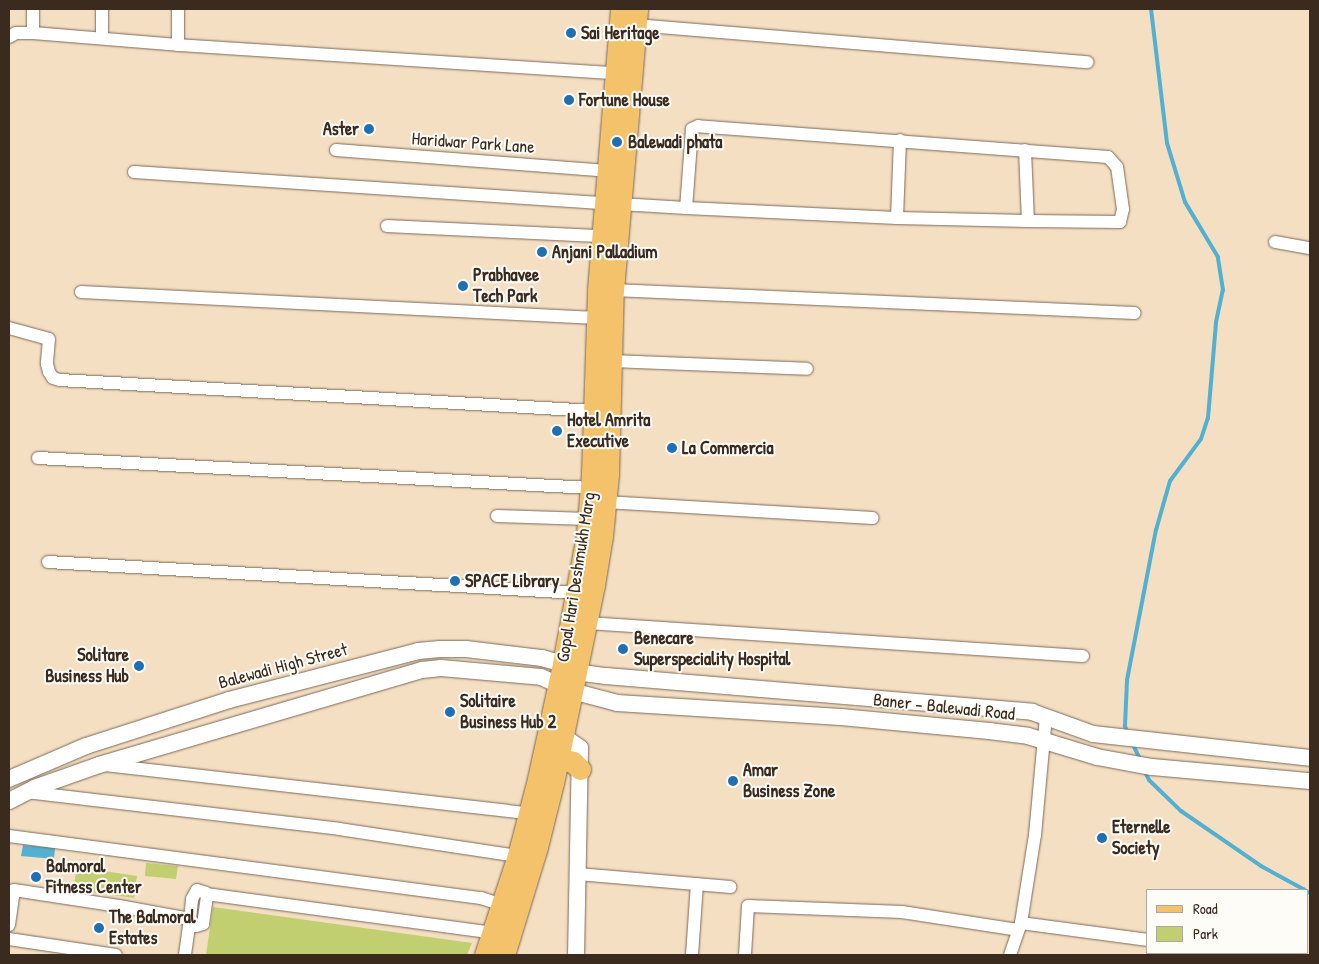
<!DOCTYPE html>
<html>
<head>
<meta charset="utf-8">
<style>
	body { margin:0 }
	#map { position:relative; width:1319px; height:964px; overflow:hidden; background:#f5dfc3; font-family:"Patrick Hand",sans-serif }
	div>[style] { position:absolute }
	.green>* { inset:0; background:#c1cf71 }
	.water>* { inset:0; background:#52b1d1 }
	.stream>* { height:4px; margin:-2px; padding:0 2px; transform-origin:2px; border-radius:2px; background:#52b1d1 }
	.roads { filter:drop-shadow(0 0 1px #7c6958) drop-shadow(0 0 1px #7c6958) }
	.minor>* { height:12px; margin:-6px; padding:0 6px; transform-origin:6px; border-radius:6px; background:#fff }
	.tertiary>* { height:16px; margin:-8px; padding:0 8px; transform-origin:8px; border-radius:8px; background:#fff }
	.primary>* { height:21px; margin:-10.5px; padding:0 10.5px; transform-origin:10.5px; border-radius:10.5px; background:#f3c26a }
	.dots>* { width:14px; height:14px; translate:-50% -50%; box-sizing:border-box; border:2px solid #fdfcf7; border-radius:50% }
	span { translate:-50% -50%; white-space:nowrap; text-align:center; line-height:1.15; -webkit-text-stroke:4px #fdfcf7; paint-order:stroke }
	.poi-label { font-size:18px; color:#3b2a1e; font-weight:700 }
	.left { translate:0 -50%; text-align:left }
	.right { translate:-100% -50%; text-align:right }
	.street-label { font-size:18px; color:#3b2a1e }
	.frame { position:absolute; inset:0; border:10px solid #3b2a1e; pointer-events:none }
	.legend { position:absolute; left:1146px; top:889px; width:162px; height:65px; box-sizing:border-box; background:#fdfcf7; border:1px solid #afa8a0; margin:0; padding:6px 9px; list-style:none; font-size:15px; color:#3b2a1e }
	.legend li { display:flex; align-items:center; gap:10px; height:25px }
	.legend b { width:25px; border:1px solid #afa8a0 }
</style>
</head>
<body>
<div id="map">
	<div class="green">
		<i style="clip-path:polygon(146px 863px,178px 866px,176px 879px,145px 876px)"></i>
		<i style="clip-path:polygon(77px 867px,137px 876px,134px 898px,73px 890px)"></i>
		<i style="clip-path:polygon(213px 907px,285px 917px,472px 943px,467px 955px,206px 955px)"></i>
	</div>
	<div class="water">
		<i style="clip-path:polygon(23px 845px,55px 848px,54px 859px,21px 856px)"></i>
	</div>
	<div class="stream">
		<i style="left:1128px;top:734px;width:9px;rotate:-111deg"></i>
		<i style="left:1125px;top:726px;width:46px;rotate:-87.5deg"></i>
		<i style="left:1127px;top:680px;width:153px;rotate:-79.1deg"></i>
		<i style="left:1156px;top:530px;width:51px;rotate:-74.1deg"></i>
		<i style="left:1170px;top:481px;width:52px;rotate:-53.6deg"></i>
		<i style="left:1201px;top:439px;width:22px;rotate:-72deg"></i>
		<i style="left:1208px;top:418px;width:96px;rotate:-85.2deg"></i>
		<i style="left:1216px;top:322px;width:33px;rotate:-78deg"></i>
		<i style="left:1223px;top:290px;width:33px;rotate:-99deg"></i>
		<i style="left:1218px;top:257px;width:64px;rotate:-121deg"></i>
		<i style="left:1185px;top:202px;width:62px;rotate:-107deg"></i>
		<i style="left:1167px;top:143px;width:135px;rotate:-96.8deg"></i>
		<i style="left:1132px;top:743px;width:18px;rotate:63deg"></i>
		<i style="left:1144px;top:770px;width:11px;rotate:63deg"></i>
		<i style="left:1149px;top:780px;width:45px;rotate:44.1deg"></i>
		<i style="left:1181px;top:811px;width:97px;rotate:34.5deg"></i>
		<i style="left:1261px;top:866px;width:50px;rotate:28.6deg"></i>
		<i style="left:1308px;top:892px;width:2px;rotate:27deg"></i>
	</div>
	<div class="roads">
		<div class="minor">
			<i style="left:33px;top:9px;width:24px;rotate:90deg"></i>
			<i style="left:178px;top:9px;width:36px;rotate:90deg"></i>
			<i style="left:635px;top:25px;width:454px;rotate:4.7deg"></i>
			<i style="left:9px;top:37px;width:8px;rotate:-30deg"></i>
			<i style="left:16px;top:33px;width:17px"></i>
			<i style="left:33px;top:33px;width:145px;rotate:4.7deg"></i>
			<i style="left:178px;top:45px;width:439px;rotate:3.7deg"></i>
			<i style="left:102px;top:38px;width:29px;rotate:-90deg"></i>
			<i style="left:336px;top:150px;width:272px;rotate:4.4deg"></i>
			<i style="left:1025px;top:150px;width:71px;rotate:87.6deg"></i>
			<i style="left:134px;top:172px;width:471px;rotate:3.8deg"></i>
			<i style="left:620px;top:204px;width:66px;rotate:3.5deg"></i>
			<i style="left:686px;top:208px;width:211px;rotate:2.7deg"></i>
			<i style="left:897px;top:218px;width:131px;rotate:1.3deg"></i>
			<i style="left:1028px;top:221px;width:92px;rotate:0.6deg"></i>
			<i style="left:1120px;top:222px;width:13px;rotate:-77deg"></i>
			<i style="left:1123px;top:209px;width:42px;rotate:-98.1deg"></i>
			<i style="left:1117px;top:167px;width:13px;rotate:-132deg"></i>
			<i style="left:1108px;top:157px;width:411px;rotate:-175.7deg"></i>
			<i style="left:698px;top:126px;width:7px;rotate:153deg"></i>
			<i style="left:692px;top:129px;width:79px;rotate:94.3deg"></i>
			<i style="left:897px;top:218px;width:78px;rotate:-87.8deg"></i>
			<i style="left:387px;top:226px;width:215px;rotate:2.7deg"></i>
			<i style="left:1275px;top:242px;width:36px;rotate:10deg"></i>
			<i style="left:613px;top:290px;width:522px;rotate:2.53deg"></i>
			<i style="left:81px;top:292px;width:517px;rotate:2.88deg"></i>
			<i style="left:9px;top:328px;width:41px;rotate:15.4deg"></i>
			<i style="left:49px;top:339px;width:25px;rotate:95deg"></i>
			<i style="left:47px;top:364px;width:8px;rotate:76deg"></i>
			<i style="left:49px;top:372px;width:7px;rotate:56deg"></i>
			<i style="left:53px;top:378px;width:7px;rotate:16deg"></i>
			<i style="left:60px;top:380px;width:535px;rotate:3.32deg"></i>
			<i style="left:611px;top:361px;width:196px;rotate:2.3deg"></i>
			<i style="left:38px;top:458px;width:554px;rotate:3.11deg"></i>
			<i style="left:605px;top:502px;width:268px;rotate:3.4deg"></i>
			<i style="left:497px;top:516px;width:91px;rotate:1.9deg"></i>
			<i style="left:48px;top:562px;width:530px;rotate:3.35deg"></i>
			<i style="left:586px;top:623px;width:498px;rotate:3.8deg"></i>
			<i style="left:105px;top:765px;width:427px;rotate:6.5deg"></i>
			<i style="left:26px;top:792px;width:315px;rotate:6.7deg"></i>
			<i style="left:339px;top:829px;width:181px;rotate:8.6deg"></i>
			<i style="left:9px;top:836px;width:476px;rotate:7.5deg"></i>
			<i style="left:481px;top:898px;width:23px;rotate:18deg"></i>
			<i style="left:578px;top:874px;width:153px;rotate:4.9deg"></i>
			<i style="left:197px;top:890px;width:9px;rotate:18deg"></i>
			<i style="left:206px;top:893px;width:3px;rotate:72deg"></i>
			<i style="left:207px;top:896px;width:28px;rotate:98deg"></i>
			<i style="left:203px;top:924px;width:7px;rotate:164deg"></i>
			<i style="left:196px;top:926px;width:9px;rotate:-131deg"></i>
			<i style="left:190px;top:919px;width:20px;rotate:-84deg"></i>
			<i style="left:192px;top:899px;width:10px;rotate:-61deg"></i>
			<i style="left:206px;top:894px;width:290px;rotate:7.7deg"></i>
			<i style="left:1021px;top:923px;width:128px;rotate:7.6deg"></i>
			<i style="left:9px;top:925px;width:35px;rotate:-82deg"></i>
			<i style="left:14px;top:890px;width:106px;rotate:8.7deg"></i>
			<i style="left:119px;top:906px;width:72px;rotate:10.4deg"></i>
			<i style="left:190px;top:919px;width:36px;rotate:98deg"></i>
			<i style="left:9px;top:939px;width:108px;rotate:8.5deg"></i>
			<i style="left:692px;top:955px;width:71px;rotate:-86deg"></i>
			<i style="left:745px;top:955px;width:49px;rotate:-86.5deg"></i>
			<i style="left:748px;top:906px;width:154px;rotate:2.2deg"></i>
			<i style="left:902px;top:912px;width:117px;rotate:8.8deg"></i>
			<i style="left:1010px;top:955px;width:34px;rotate:-71deg"></i>
			<i style="left:1021px;top:923px;width:89px;rotate:-81deg"></i>
			<i style="left:1035px;top:835px;width:119px;rotate:-84.7deg"></i>
		</div>
		<div class="tertiary">
			<i style="left:563px;top:736px;width:21px;rotate:35deg"></i>
			<i style="left:580px;top:748px;width:207px;rotate:91.1deg"></i>
			<i style="left:9px;top:779px;width:84px;rotate:-23.2deg"></i>
			<i style="left:86px;top:746px;width:150px;rotate:-17.8deg"></i>
			<i style="left:229px;top:700px;width:195px;rotate:-14.5deg"></i>
			<i style="left:418px;top:651px;width:22px;rotate:-5deg"></i>
			<i style="left:440px;top:649px;width:26px"></i>
			<i style="left:466px;top:649px;width:77px;rotate:6.8deg"></i>
			<i style="left:542px;top:658px;width:22px;rotate:16deg"></i>
			<i style="left:563px;top:664px;width:15px;rotate:32deg"></i>
			<i style="left:576px;top:672px;width:30px;rotate:8deg"></i>
			<i style="left:606px;top:676px;width:428px;rotate:4.8deg"></i>
			<i style="left:1032px;top:712px;width:65px;rotate:19.8deg"></i>
			<i style="left:1093px;top:734px;width:218px;rotate:6.3deg"></i>
			<i style="left:9px;top:801px;width:28px;rotate:-27deg"></i>
			<i style="left:34px;top:788px;width:69px;rotate:-19.5deg"></i>
			<i style="left:99px;top:765px;width:337px;rotate:-16.4deg"></i>
			<i style="left:422px;top:670px;width:19px;rotate:-6deg"></i>
			<i style="left:441px;top:668px;width:100px;rotate:5.1deg"></i>
			<i style="left:541px;top:677px;width:34px;rotate:24deg"></i>
			<i style="left:572px;top:691px;width:47px;rotate:14.9deg"></i>
			<i style="left:617px;top:703px;width:224px;rotate:3.6deg"></i>
			<i style="left:841px;top:717px;width:149px;rotate:5.4deg"></i>
			<i style="left:989px;top:731px;width:39px;rotate:7deg"></i>
			<i style="left:1028px;top:736px;width:72px;rotate:16.9deg"></i>
			<i style="left:1097px;top:757px;width:56px;rotate:10.3deg"></i>
			<i style="left:1152px;top:767px;width:159px;rotate:5.1deg"></i>
		</div>
		<div class="primary">
			<i style="left:558px;top:759px;width:15px;rotate:11deg"></i>
			<i style="left:573px;top:762px;width:10px;rotate:45deg"></i>
			<i style="left:485px;top:955px;width:104px;rotate:-71.6deg"></i>
			<i style="left:518px;top:856px;width:80px;rotate:-75.4deg"></i>
			<i style="left:538px;top:779px;width:118px;rotate:-77.7deg"></i>
			<i style="left:563px;top:664px;width:132px;rotate:-79.5deg"></i>
			<i style="left:587px;top:534px;width:60px;rotate:-85.2deg"></i>
			<i style="left:592px;top:474px;width:184px;rotate:-88.1deg"></i>
			<i style="left:598px;top:290px;width:282px;rotate:-85.3deg"></i>
			<i style="left:504px;top:955px;width:113px;rotate:-73deg"></i>
			<i style="left:537px;top:847px;width:66px;rotate:-76deg"></i>
			<i style="left:553px;top:783px;width:202px;rotate:-78.3deg"></i>
			<i style="left:594px;top:585px;width:50px;rotate:-80.7deg"></i>
			<i style="left:602px;top:536px;width:61px;rotate:-84.4deg"></i>
			<i style="left:608px;top:475px;width:185px;rotate:-88.5deg"></i>
			<i style="left:613px;top:290px;width:282px;rotate:-85.1deg"></i>
		</div>
	</div>
	<div class="dots">
		<i style="left:571px;top:33px;background:#1f6fb2"></i>
		<i style="left:569px;top:100px;background:#1f6fb2"></i>
		<i style="left:369px;top:129px;background:#1f6fb2"></i>
		<i style="left:617px;top:142px;background:#1f6fb2"></i>
		<i style="left:542px;top:252px;background:#1f6fb2"></i>
		<i style="left:463px;top:286px;background:#1f6fb2"></i>
		<i style="left:557px;top:431px;background:#1f6fb2"></i>
		<i style="left:672px;top:448px;background:#1f6fb2"></i>
		<i style="left:455px;top:581px;background:#1f6fb2"></i>
		<i style="left:623px;top:649px;background:#1f6fb2"></i>
		<i style="left:139px;top:666px;background:#1f6fb2"></i>
		<i style="left:450px;top:712px;background:#1f6fb2"></i>
		<i style="left:733px;top:781px;background:#1f6fb2"></i>
		<i style="left:1102px;top:838px;background:#1f6fb2"></i>
		<i style="left:36px;top:877px;background:#1f6fb2"></i>
		<i style="left:99px;top:928px;background:#1f6fb2"></i>
	</div>
	<div class="poi-label">
		<span class="left" style="left:581px;top:33px">Sai Heritage</span>
		<span class="left" style="left:579px;top:100px">Fortune House</span>
		<span class="right" style="left:359px;top:129px">Aster</span>
		<span class="left" style="left:628px;top:142px">Balewadi phata</span>
		<span class="left" style="left:552px;top:252px">Anjani Palladium</span>
		<span class="left" style="left:473px;top:286px">Prabhavee<br>Tech Park</span>
		<span class="left" style="left:567px;top:431px">Hotel Amrita<br>Executive</span>
		<span class="left" style="left:682px;top:448px">La Commercia</span>
		<span class="left" style="left:465px;top:581px">SPACE Library</span>
		<span class="left" style="left:634px;top:649px">Benecare<br>Superspeciality Hospital</span>
		<span class="right" style="left:129px;top:666px">Solitare<br>Business Hub</span>
		<span class="left" style="left:460px;top:712px">Solitaire<br>Business Hub 2</span>
		<span class="left" style="left:743px;top:781px">Amar<br>Business Zone</span>
		<span class="left" style="left:1112px;top:838px">Eternelle<br>Society</span>
		<span class="left" style="left:46px;top:877px">Balmoral<br>Fitness Center</span>
		<span class="left" style="left:109px;top:928px">The Balmoral<br>Estates</span>
	</div>
	<div class="street-label">
		<span style="left:473px;top:143px;rotate:4deg">Haridwar Park Lane</span>
		<span style="left:576px;top:577px;rotate:-81deg">Gopal Hari Deshmukh Marg</span>
		<span style="left:283px;top:666px;rotate:-15deg">Balewadi High Street</span>
		<span style="left:944px;top:707px;rotate:6deg">Baner - Balewadi Road</span>
	</div>
	<div class="frame"></div>
	<ul class="legend">
	<li><b style="height:6px;background:#f3c26a"></b>Road</li>
	<li><b style="height:14px;background:#c1cf71"></b>Park</li>
	</ul>
</div>
</body>
</html>
